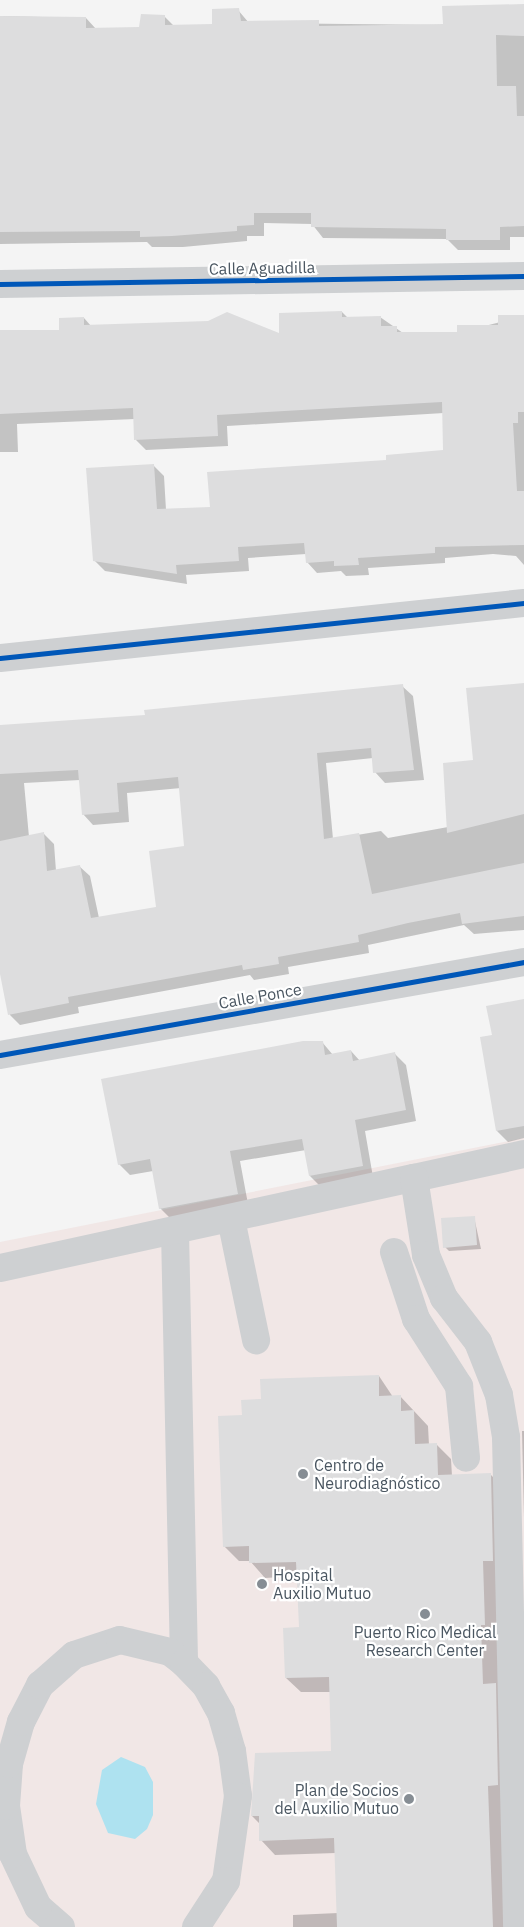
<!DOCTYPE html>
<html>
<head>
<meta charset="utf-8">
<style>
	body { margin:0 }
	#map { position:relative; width:524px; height:1927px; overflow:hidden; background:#f4f4f4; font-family:"IBM Plex Sans",sans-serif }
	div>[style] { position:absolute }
	.medical>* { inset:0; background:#f1e7e6 }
	.water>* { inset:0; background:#aee2f0 }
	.shadow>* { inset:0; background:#0003 }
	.building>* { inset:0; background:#ddddde }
	.minor>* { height:28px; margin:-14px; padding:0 14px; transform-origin:14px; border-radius:14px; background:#ced0d2 }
	.cycleway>* { height:5px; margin:-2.5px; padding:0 2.5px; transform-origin:2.5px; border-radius:2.5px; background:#0057b8 }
	.dots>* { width:14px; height:14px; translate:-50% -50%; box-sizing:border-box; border:2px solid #fff; border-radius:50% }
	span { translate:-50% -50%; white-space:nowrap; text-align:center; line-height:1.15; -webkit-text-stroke:4.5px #fff; paint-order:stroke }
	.street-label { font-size:16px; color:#4a5661 }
	.poi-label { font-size:16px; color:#4a5661 }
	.left { translate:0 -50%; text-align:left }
	.right { translate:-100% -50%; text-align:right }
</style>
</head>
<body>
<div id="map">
	<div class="medical">
		<i style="clip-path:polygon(524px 1138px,524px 1927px,0 1927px,0 1242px)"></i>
	</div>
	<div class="water">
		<i style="clip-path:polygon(121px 1757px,145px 1767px,153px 1782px,153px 1815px,147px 1829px,135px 1839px,108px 1833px,96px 1804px,102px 1770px)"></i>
	</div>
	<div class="shadow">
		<i style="clip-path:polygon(524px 5px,524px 237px,510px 237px,510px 250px,458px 250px,447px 239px,323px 238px,312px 224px,264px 223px,264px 236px,247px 236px,247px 241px,183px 247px,152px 247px,147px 242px,0 244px,0 16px,86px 18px,96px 29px,140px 29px,164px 16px,174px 26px,214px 25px,238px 10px,249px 23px,444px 25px)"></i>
		<i style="clip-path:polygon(342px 312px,348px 318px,380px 317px,403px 333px,458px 333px,524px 316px,524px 565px,516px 556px,493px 554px,445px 558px,445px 563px,368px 568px,369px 575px,346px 576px,341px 571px,317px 573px,307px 562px,306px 554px,248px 558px,249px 571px,186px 575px,187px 584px,105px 571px,94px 560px,153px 465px,164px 476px,166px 510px,211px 508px,387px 462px,444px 452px,444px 413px,227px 426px,228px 446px,146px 450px,136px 440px,135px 419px,17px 424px,18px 452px,0 452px,0 332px,61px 331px,84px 318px,91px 326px,281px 334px)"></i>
		<i style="clip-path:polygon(evenodd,524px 685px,524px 930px,474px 934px,464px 925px,368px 945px,369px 953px,288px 967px,289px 974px,254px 980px,250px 975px,78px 1007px,79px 1013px,20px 1025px,10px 1015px,0 967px,0 727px,146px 716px,402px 686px,413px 696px,424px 780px,385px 783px,375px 772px,373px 758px,326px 763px,333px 839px,381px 831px,388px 838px,448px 827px,474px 761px,524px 685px,80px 780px,83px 814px,93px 825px,129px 822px,127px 793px,181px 788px,185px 847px,157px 908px,99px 918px,90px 876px,79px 866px,56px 871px,54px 844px,44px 834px,29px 837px,24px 783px,80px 780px)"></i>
		<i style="clip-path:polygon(524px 1000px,524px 1138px,508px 1142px,497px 1131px,481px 1038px,493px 1036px)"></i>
		<i style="clip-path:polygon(322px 1042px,333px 1055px,351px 1051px,360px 1061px,395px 1054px,406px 1065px,416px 1121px,365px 1131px,373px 1177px,321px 1187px,310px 1176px,306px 1150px,240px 1161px,248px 1204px,171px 1219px,160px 1208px,153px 1171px,130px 1175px,119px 1164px)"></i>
		<i style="clip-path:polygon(474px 1217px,481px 1249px,449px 1251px,445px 1247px)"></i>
		<i style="clip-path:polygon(379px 1376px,393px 1397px,400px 1396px,428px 1426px,429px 1445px,437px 1445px,451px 1459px,452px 1476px,491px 1475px,505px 1489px,515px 1927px,293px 1927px,293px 1915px,338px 1913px,336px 1853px,275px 1855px,261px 1840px,260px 1824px,252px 1816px,332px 1752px,330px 1692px,301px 1692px,286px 1678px,300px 1628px,298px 1576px,265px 1578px,250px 1561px,239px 1561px,224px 1546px,243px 1416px,262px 1400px)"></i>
		<i style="clip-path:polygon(522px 1431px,524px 1431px,524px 1518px)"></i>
	</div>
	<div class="building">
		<i style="clip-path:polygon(524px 4px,524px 36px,496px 35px,497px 86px,516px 86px,517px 116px,524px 116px,524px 226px,500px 227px,500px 240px,446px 240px,446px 229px,311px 227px,311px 213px,254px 213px,254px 225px,237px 226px,237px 231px,172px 236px,140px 237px,140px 231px,0 232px,0 16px,86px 17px,86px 28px,139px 27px,141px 14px,165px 15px,165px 25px,212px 24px,212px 9px,239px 8px,241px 21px,319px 20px,319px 26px,388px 25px,443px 24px,442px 6px)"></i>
		<i style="clip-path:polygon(342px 311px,342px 317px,381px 316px,381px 326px,397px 326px,397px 332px,457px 332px,457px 325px,498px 325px,498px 315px,524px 315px,524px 412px,518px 412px,518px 423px,513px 423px,517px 491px,524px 491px,524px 545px,435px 547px,435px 553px,358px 558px,359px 565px,334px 566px,334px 561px,306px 563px,304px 543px,238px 547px,239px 561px,176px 565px,177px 574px,93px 561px,86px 468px,154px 464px,157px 509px,210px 507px,207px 472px,386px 460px,386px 455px,443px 450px,442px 402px,217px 415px,218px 436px,134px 440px,133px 408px,0 414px,0 330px,59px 330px,59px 318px,84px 317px,84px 325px,208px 321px,227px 312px,279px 333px,279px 313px)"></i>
		<i style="clip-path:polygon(524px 683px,524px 814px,447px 833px,443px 763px,473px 760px,466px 688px)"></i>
		<i style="clip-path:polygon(403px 684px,414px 770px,373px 773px,371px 748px,317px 753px,324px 839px,359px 833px,372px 894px,524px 863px,524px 916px,462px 924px,460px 913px,408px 923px,358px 935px,359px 942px,278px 957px,279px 964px,243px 970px,242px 965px,68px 997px,69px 1003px,8px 1015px,0 974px,0 841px,44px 832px,47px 871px,80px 865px,91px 918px,156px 907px,149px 851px,184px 846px,178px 777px,117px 783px,119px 812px,82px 815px,78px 770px,0 774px,0 725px,145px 715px,144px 710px)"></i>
		<i style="clip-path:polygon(524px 999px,524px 1126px,496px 1131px,480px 1037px,492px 1035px,486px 1006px)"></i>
		<i style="clip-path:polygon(303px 1041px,323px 1041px,325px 1055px,351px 1050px,353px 1061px,395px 1052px,406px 1110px,355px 1120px,363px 1166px,309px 1176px,302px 1139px,230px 1151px,238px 1194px,159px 1209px,150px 1159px,118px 1165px,101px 1079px)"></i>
		<i style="clip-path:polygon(475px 1216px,477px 1245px,443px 1248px,441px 1218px)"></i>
		<i style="clip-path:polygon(379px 1375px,379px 1396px,401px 1395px,401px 1411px,414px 1410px,415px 1444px,437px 1443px,438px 1475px,491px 1473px,493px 1561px,483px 1561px,485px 1625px,481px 1625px,483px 1684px,496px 1683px,498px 1785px,488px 1786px,493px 1927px,337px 1927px,334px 1838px,259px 1841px,259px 1816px,251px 1816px,255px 1753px,331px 1751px,329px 1677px,285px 1678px,283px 1628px,299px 1627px,296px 1562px,249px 1563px,249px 1546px,223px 1547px,218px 1416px,242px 1415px,241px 1400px,261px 1399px,260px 1379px)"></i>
	</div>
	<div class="minor">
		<i style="left:0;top:284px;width:524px;rotate:-0.87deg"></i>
		<i style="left:0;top:658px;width:527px;rotate:-5.99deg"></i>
		<i style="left:0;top:1055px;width:532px;rotate:-10.06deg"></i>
		<i style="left:414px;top:1178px;width:113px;rotate:-12.3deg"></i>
		<i style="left:231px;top:1219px;width:124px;rotate:78.3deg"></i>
		<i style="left:175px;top:1231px;width:432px;rotate:88.8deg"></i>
		<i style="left:394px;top:1252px;width:71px;rotate:71.8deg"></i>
		<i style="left:416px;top:1319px;width:80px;rotate:57.3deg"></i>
		<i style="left:459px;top:1386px;width:72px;rotate:84.4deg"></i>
		<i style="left:0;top:1268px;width:424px;rotate:-12.3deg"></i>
		<i style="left:414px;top:1178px;width:78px;rotate:81.1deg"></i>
		<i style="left:426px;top:1255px;width:47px;rotate:67.3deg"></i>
		<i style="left:444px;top:1298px;width:56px;rotate:52.3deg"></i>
		<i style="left:478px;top:1342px;width:57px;rotate:68.4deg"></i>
		<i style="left:499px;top:1395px;width:43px;rotate:80.5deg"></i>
		<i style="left:506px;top:1437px;width:490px;rotate:88.7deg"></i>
		<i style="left:61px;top:1927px;width:30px;rotate:-139deg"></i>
		<i style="left:38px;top:1907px;width:59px;rotate:-115.3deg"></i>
		<i style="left:13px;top:1854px;width:49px;rotate:-98.3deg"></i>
		<i style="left:6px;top:1806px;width:42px;rotate:-85.9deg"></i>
		<i style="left:9px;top:1764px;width:44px;rotate:-74.1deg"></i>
		<i style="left:21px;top:1722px;width:42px;rotate:-62.8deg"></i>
		<i style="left:40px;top:1685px;width:45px;rotate:-41.4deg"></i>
		<i style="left:74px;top:1655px;width:48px;rotate:-18.1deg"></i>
		<i style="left:120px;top:1640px;width:51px;rotate:13.5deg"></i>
		<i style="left:170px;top:1652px;width:18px;rotate:38deg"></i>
		<i style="left:184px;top:1663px;width:32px;rotate:46deg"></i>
		<i style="left:206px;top:1686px;width:31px;rotate:61deg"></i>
		<i style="left:221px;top:1713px;width:40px;rotate:74deg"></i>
		<i style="left:232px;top:1751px;width:45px;rotate:82.4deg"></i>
		<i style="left:238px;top:1796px;width:86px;rotate:98deg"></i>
		<i style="left:226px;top:1881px;width:55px;rotate:123.1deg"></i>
	</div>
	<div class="cycleway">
		<i style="left:0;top:284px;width:524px;rotate:-0.87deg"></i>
		<i style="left:0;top:658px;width:527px;rotate:-5.99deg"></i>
		<i style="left:0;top:1055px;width:532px;rotate:-10.06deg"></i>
	</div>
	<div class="dots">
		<i style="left:303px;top:1474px;background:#868d94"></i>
		<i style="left:262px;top:1584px;background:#868d94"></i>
		<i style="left:425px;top:1614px;background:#868d94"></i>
		<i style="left:409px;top:1799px;background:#868d94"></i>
	</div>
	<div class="street-label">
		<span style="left:262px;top:268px;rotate:-1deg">Calle Aguadilla</span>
		<span style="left:260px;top:996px;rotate:-10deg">Calle Ponce</span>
	</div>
	<div class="poi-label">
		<span class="left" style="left:314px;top:1474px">Centro de<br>Neurodiagnóstico</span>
		<span class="left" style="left:273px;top:1584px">Hospital<br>Auxilio Mutuo</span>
		<span style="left:425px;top:1641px">Puerto Rico Medical<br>Research Center</span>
		<span class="right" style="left:399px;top:1799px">Plan de Socios<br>del Auxilio Mutuo</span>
	</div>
</div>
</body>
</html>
